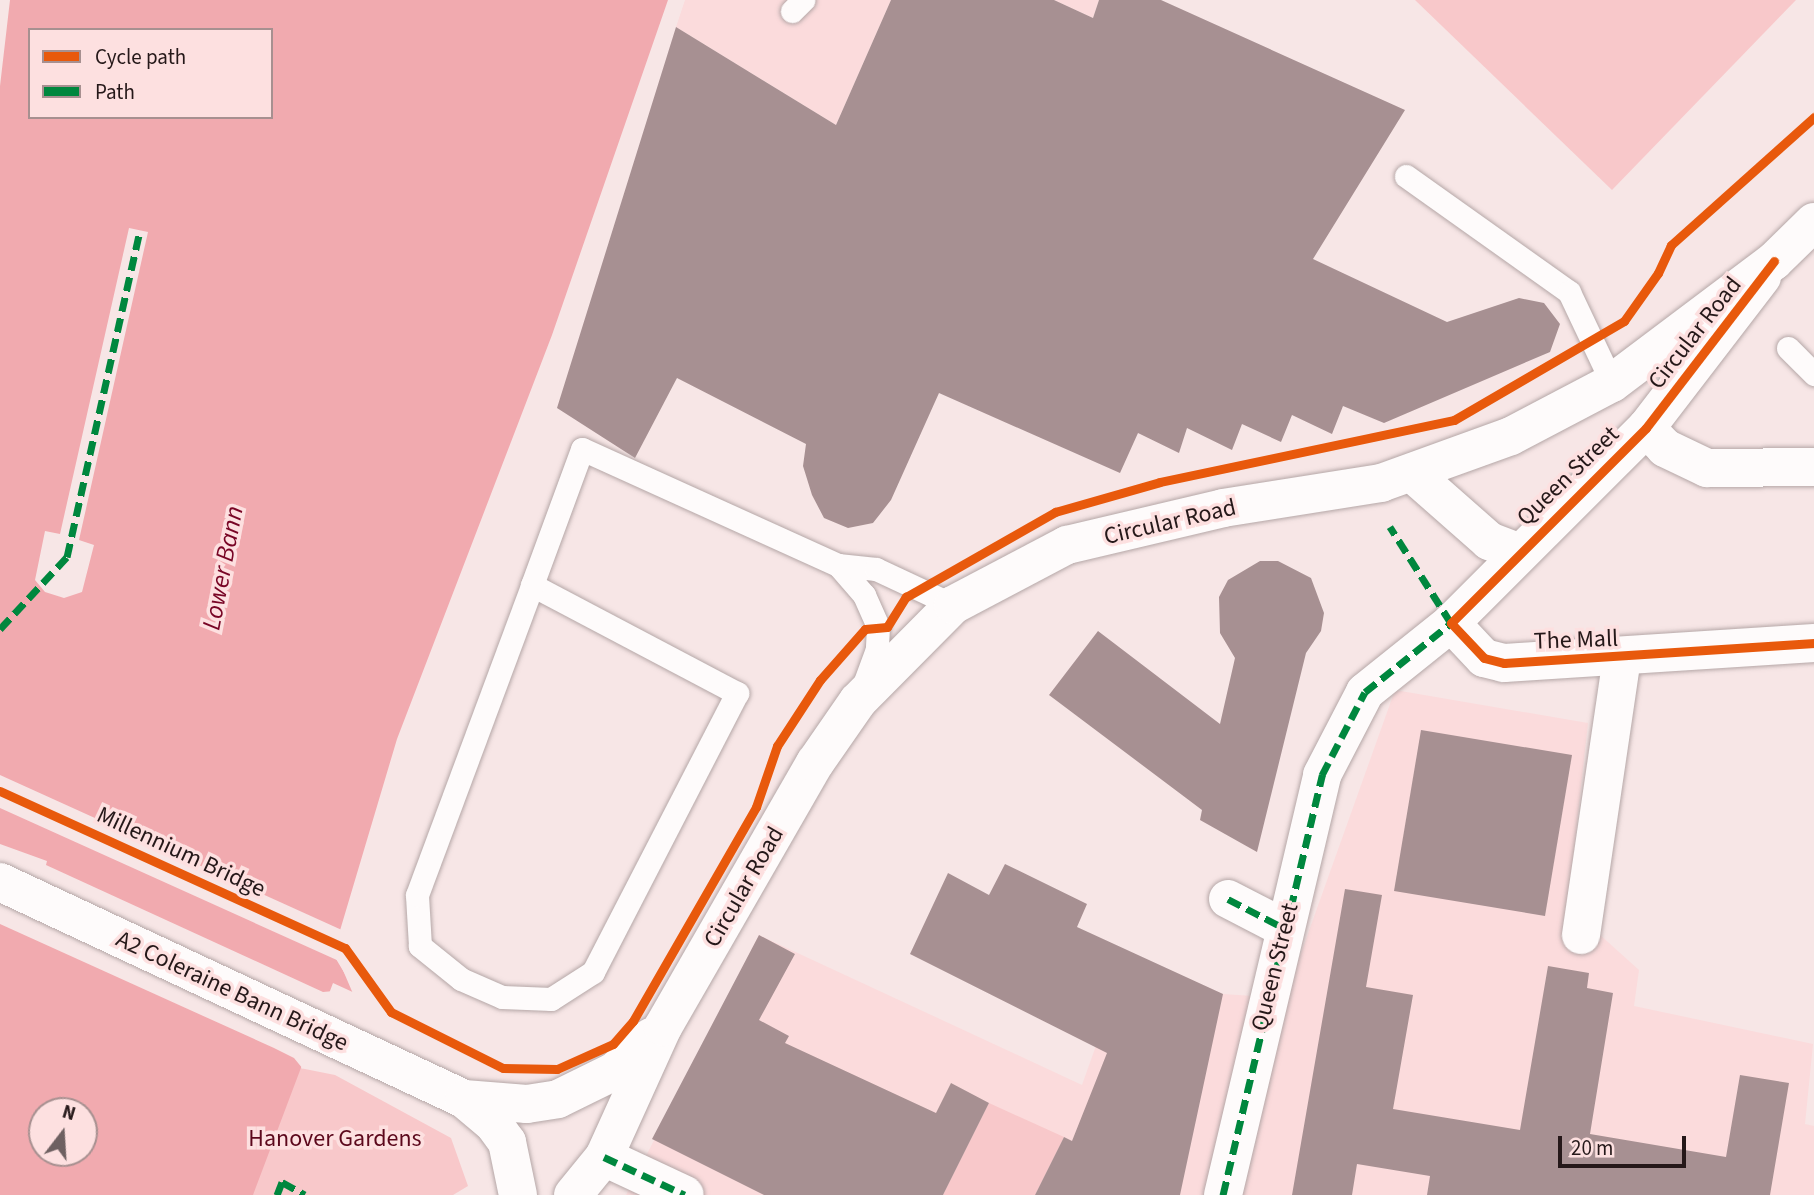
<!DOCTYPE html>
<html>
<head>
<meta charset="utf-8">
<style>
	body { margin:0 }
	#map { position:relative; width:1814px; height:1195px; overflow:hidden; background:#f7e6e6; font-family:"Source Sans 3",sans-serif }
	div>[style] { position:absolute }
	.built>* { inset:0; background:#fbdbdc }
	.green>* { inset:0; background:#f8c8ca }
	.water>* { inset:0; background:#f1aaaf }
	.pier>* { inset:0; background:#f7e6e6 }
	.building>* { inset:0; background:#a79092 }
	.roads { filter:drop-shadow(0 0 2px #b5a7a7) drop-shadow(0 0 2px #b5a7a7) }
	.lane>* { height:23px; margin:-11.5px; padding:0 11.5px; transform-origin:11.5px; border-radius:11.5px; background:#fefbfb }
	.street>* { height:38px; margin:-19px; padding:0 19px; transform-origin:19px; border-radius:19px; background:#fefbfb }
	.primary>* { height:38px; margin:-19px; padding:0 19px; transform-origin:19px; border-radius:19px; background:#fefbfb }
	.quiet>* { height:7px; margin-top:-3.5px; transform-origin:0; background:repeating-linear-gradient(90deg,#00873e 0 14px,transparent 0 21px) }
	.cycleway>* { height:9px; margin:-4.5px; padding:0 4.5px; transform-origin:4.5px; border-radius:4.5px; background:#e8590c }
	span { translate:-50% -50%; white-space:nowrap; text-align:center; line-height:1.15; -webkit-text-stroke:7px #fde0e0; paint-order:stroke }
	.street-label { font-size:24px; color:#251819 }
	.park-label { font-size:24px; color:#5c081c }
	.water-label { font-size:26px; color:#780525; font-style:italic }
	.legend { position:absolute; left:28px; top:28px; width:245px; height:91px; box-sizing:border-box; background:#fde0e0; border:2px solid #a79090; margin:0; padding:9px 12px; list-style:none; font-size:21px; color:#251819 }
	.legend li { display:flex; align-items:center; gap:14px; height:35px }
	.legend b { width:35px; border:2px solid #a79090 }
	.north { position:absolute; left:28px; top:1097px; width:70px; height:70px; box-sizing:border-box; background:#fde0e0; border:2px solid #a79090; border-radius:50%; rotate:17deg; font-size:19px; font-weight:700; line-height:28px; text-align:center; color:#251819 }
	.north::after { content:''; display:block; margin:auto; width:24px; height:32px; background:#6e6061; clip-path:polygon(50% 0,100% 100%,50% 72%,0 100%) }
	.scale { position:absolute; left:1558px; top:1136px; width:128px; height:32px; box-sizing:border-box; border:4px solid #251819; border-top:0; padding-left:9px; font-size:21px; line-height:24px; white-space:nowrap; color:#251819; -webkit-text-stroke:5px #fde0e0; paint-order:stroke }
</style>
</head>
<body>
<div id="map">
	<div class="built">
		<i style="clip-path:polygon(685px 0,891px 0,836px 125px,676px 27px)"></i>
		<i style="clip-path:polygon(1054px 0,1099px 0,1093px 18px)"></i>
		<i style="clip-path:polygon(1395px 690px,1588px 723px,1568px 906px,1639px 970px,1634px 1006px,1813px 1044px,1805px 1124px,1814px 1126px,1814px 1195px,626px 1195px,759px 935px,1082px 1085px,1129px 953px,1223px 994px,1285px 998px)"></i>
	</div>
	<div class="green">
		<i style="clip-path:polygon(1415px 0,1796px 0,1612px 190px)"></i>
		<i style="clip-path:polygon(294px 1058px,300px 1068px,335px 1075px,451px 1138px,468px 1186px,453px 1195px,222px 1195px)"></i>
		<i style="clip-path:polygon(989px 1103px,1064px 1137px,1035px 1195px,943px 1195px)"></i>
	</div>
	<div class="water">
		<i style="clip-path:polygon(evenodd,10px 0,668px 0,552px 335px,397px 739px,333px 954px,357px 994px,333px 983px,253px 1195px,0 1195px,0 86px,10px 0,30px 30px,271px 30px,271px 117px,30px 117px,30px 30px,10px 0,42px 1111px,84px 1111px,84px 1153px,42px 1153px,42px 1111px)"></i>
	</div>
	<div class="pier">
		<i style="clip-path:polygon(129px 228px,148px 232px,79px 540px,94px 545px,82px 592px,64px 598px,45px 592px,35px 580px,45px 531px,60px 534px)"></i>
		<i style="clip-path:polygon(0 775px,344px 931px,337px 954px,360px 995px,354px 996px,339px 961px,0 808px)"></i>
		<i style="clip-path:polygon(0 844px,47px 861px,46px 865px,323px 992px,334px 991px,303px 1069px,294px 1058px,274px 1048px,0 924px)"></i>
	</div>
	<div class="building">
		<i style="clip-path:polygon(891px 0,1054px 0,1093px 18px,1099px 0,1161px 0,1405px 110px,1313px 259px,1447px 322px,1519px 298px,1544px 303px,1560px 324px,1550px 352px,1384px 423px,1343px 406px,1332px 434px,1292px 415px,1281px 442px,1242px 424px,1232px 450px,1187px 428px,1179px 453px,1138px 433px,1120px 473px,939px 393px,891px 500px,873px 523px,848px 528px,824px 518px,812px 495px,803px 466px,806px 444px,677px 378px,635px 458px,557px 408px,676px 27px,836px 125px)"></i>
		<i style="clip-path:polygon(1260px 561px,1278px 561px,1311px 578px,1324px 613px,1321px 631px,1306px 653px,1257px 852px,1200px 820px,1202px 810px,1049px 695px,1098px 631px,1220px 724px,1235px 658px,1220px 633px,1219px 597px,1228px 580px)"></i>
		<i style="clip-path:polygon(1421px 730px,1572px 755px,1545px 916px,1394px 891px)"></i>
		<i style="clip-path:polygon(1005px 864px,1087px 904px,1077px 927px,1223px 994px,1180px 1195px,1035px 1195px,1064px 1137px,1072px 1141px,1107px 1053px,910px 954px,948px 873px,989px 895px)"></i>
		<i style="clip-path:polygon(1345px 889px,1382px 895px,1366px 987px,1413px 995px,1393px 1109px,1520px 1130px,1548px 966px,1589px 973px,1587px 988px,1613px 993px,1590px 1134px,1726px 1157px,1740px 1075px,1789px 1083px,1770px 1195px,1427px 1195px,1430px 1176px,1357px 1164px,1352px 1195px,1292px 1195px)"></i>
		<i style="clip-path:polygon(759px 935px,795px 954px,759px 1020px,789px 1036px,785px 1043px,936px 1113px,951px 1083px,989px 1103px,943px 1195px,764px 1195px,652px 1139px)"></i>
	</div>
	<div class="roads">
		<div class="lane">
			<i style="left:792px;top:11px;width:16px;rotate:-45deg"></i>
			<i style="left:1406px;top:176px;width:200px;rotate:35.4deg"></i>
			<i style="left:1569px;top:292px;width:101px;rotate:64.7deg"></i>
			<i style="left:1788px;top:348px;width:37px;rotate:45deg"></i>
			<i style="left:838px;top:565px;width:40px;rotate:49deg"></i>
			<i style="left:864px;top:595px;width:35px;rotate:66deg"></i>
			<i style="left:878px;top:627px;width:22px;rotate:93deg"></i>
			<i style="left:877px;top:649px;width:40px;rotate:110.2deg"></i>
			<i style="left:532px;top:585px;width:232px;rotate:27.8deg"></i>
			<i style="left:737px;top:693px;width:314px;rotate:117.3deg"></i>
			<i style="left:593px;top:972px;width:50px;rotate:147.3deg"></i>
			<i style="left:551px;top:999px;width:49px;rotate:-177.7deg"></i>
			<i style="left:502px;top:997px;width:45px;rotate:-156.3deg"></i>
			<i style="left:461px;top:979px;width:53px;rotate:-141.2deg"></i>
			<i style="left:420px;top:946px;width:51px;rotate:-93.4deg"></i>
			<i style="left:417px;top:895px;width:331px;rotate:-69.6deg"></i>
			<i style="left:532px;top:585px;width:145px;rotate:-69.8deg"></i>
			<i style="left:582px;top:449px;width:281px;rotate:24.4deg"></i>
			<i style="left:838px;top:565px;width:38px;rotate:6deg"></i>
			<i style="left:876px;top:569px;width:85px;rotate:25.1deg"></i>
		</div>
		<div class="street">
			<i style="left:1762px;top:277px;width:190px;rotate:127.5deg"></i>
			<i style="left:1646px;top:428px;width:276px;rotate:135deg"></i>
			<i style="left:1451px;top:623px;width:48px;rotate:46.7deg"></i>
			<i style="left:1484px;top:658px;width:21px;rotate:14deg"></i>
			<i style="left:1504px;top:663px;width:311px;rotate:-3.7deg"></i>
			<i style="left:1646px;top:428px;width:28px;rotate:46deg"></i>
			<i style="left:1665px;top:448px;width:47px;rotate:25.5deg"></i>
			<i style="left:1707px;top:468px;width:107px;rotate:-0.5deg"></i>
			<i style="left:1412px;top:473px;width:103px;rotate:41.4deg"></i>
			<i style="left:1489px;top:541px;width:30px;rotate:21deg"></i>
			<i style="left:1228px;top:899px;width:63px;rotate:27.4deg"></i>
			<i style="left:1581px;top:935px;width:280px;rotate:-81.6deg"></i>
			<i style="left:604px;top:1157px;width:89px;rotate:25.1deg"></i>
			<i style="left:1223px;top:1195px;width:432px;rotate:-76.7deg"></i>
			<i style="left:1322px;top:775px;width:93px;rotate:-62.6deg"></i>
			<i style="left:1365px;top:692px;width:110px;rotate:-38.7deg"></i>
		</div>
		<div class="primary">
			<i style="left:0;top:882px;width:512px;rotate:25.06deg"></i>
			<i style="left:464px;top:1099px;width:38px;rotate:40deg"></i>
			<i style="left:493px;top:1123px;width:24px;rotate:54deg"></i>
			<i style="left:507px;top:1142px;width:54px;rotate:78.3deg"></i>
			<i style="left:464px;top:1099px;width:63px;rotate:4.5deg"></i>
			<i style="left:527px;top:1104px;width:31px;rotate:-9deg"></i>
			<i style="left:558px;top:1099px;width:64px;rotate:-26.2deg"></i>
			<i style="left:615px;top:1071px;width:50px;rotate:-43.4deg"></i>
			<i style="left:573px;top:1195px;width:49px;rotate:-50.8deg"></i>
			<i style="left:604px;top:1157px;width:143px;rotate:-65.6deg"></i>
			<i style="left:663px;top:1027px;width:305px;rotate:-60.1deg"></i>
			<i style="left:815px;top:763px;width:75px;rotate:-55.3deg"></i>
			<i style="left:858px;top:701px;width:135px;rotate:-45.3deg"></i>
			<i style="left:953px;top:605px;width:129px;rotate:-27.8deg"></i>
			<i style="left:1067px;top:545px;width:160px;rotate:-13.3deg"></i>
			<i style="left:1223px;top:508px;width:160px;rotate:-9deg"></i>
			<i style="left:1381px;top:483px;width:138px;rotate:-19.9deg"></i>
			<i style="left:1511px;top:436px;width:114px;rotate:-27.7deg"></i>
			<i style="left:1612px;top:383px;width:203px;rotate:-37deg"></i>
			<i style="left:1774px;top:261px;width:56px;rotate:-44.3deg"></i>
		</div>
	</div>
	<div class="quiet">
		<i style="left:0;top:629px;width:98px;rotate:-47.1deg"></i>
		<i style="left:67px;top:557px;width:330px;rotate:-77.4deg"></i>
		<i style="left:1228px;top:899px;width:63px;rotate:27.4deg"></i>
		<i style="left:604px;top:1157px;width:89px;rotate:25.1deg"></i>
		<i style="left:277px;top:1195px;width:14px;rotate:-69deg"></i>
		<i style="left:282px;top:1182px;width:26px;rotate:29deg"></i>
		<i style="left:1223px;top:1195px;width:432px;rotate:-76.7deg"></i>
		<i style="left:1322px;top:775px;width:93px;rotate:-62.6deg"></i>
		<i style="left:1365px;top:692px;width:110px;rotate:-38.7deg"></i>
		<i style="left:1451px;top:623px;width:114px;rotate:-122.4deg"></i>
	</div>
	<div class="cycleway">
		<i style="left:1774px;top:261px;width:210px;rotate:127.5deg"></i>
		<i style="left:1646px;top:428px;width:276px;rotate:135deg"></i>
		<i style="left:1451px;top:623px;width:48px;rotate:46.7deg"></i>
		<i style="left:1484px;top:658px;width:21px;rotate:14deg"></i>
		<i style="left:1504px;top:663px;width:311px;rotate:-3.7deg"></i>
		<i style="left:0;top:791px;width:379px;rotate:24.5deg"></i>
		<i style="left:345px;top:948px;width:79px;rotate:54.3deg"></i>
		<i style="left:391px;top:1012px;width:125px;rotate:26.6deg"></i>
		<i style="left:503px;top:1068px;width:54px;rotate:1.1deg"></i>
		<i style="left:557px;top:1069px;width:61px;rotate:-24.1deg"></i>
		<i style="left:613px;top:1044px;width:30px;rotate:-49deg"></i>
		<i style="left:633px;top:1021px;width:247px;rotate:-60.1deg"></i>
		<i style="left:756px;top:807px;width:65px;rotate:-71deg"></i>
		<i style="left:777px;top:746px;width:79px;rotate:-56.9deg"></i>
		<i style="left:820px;top:680px;width:68px;rotate:-48.6deg"></i>
		<i style="left:865px;top:629px;width:22px;rotate:-5deg"></i>
		<i style="left:887px;top:627px;width:36px;rotate:-58deg"></i>
		<i style="left:906px;top:597px;width:172px;rotate:-29.7deg"></i>
		<i style="left:1055px;top:512px;width:109px;rotate:-15.9deg"></i>
		<i style="left:1160px;top:482px;width:300px;rotate:-11.9deg"></i>
		<i style="left:1454px;top:420px;width:197px;rotate:-30.2deg"></i>
		<i style="left:1624px;top:321px;width:59px;rotate:-54.7deg"></i>
		<i style="left:1658px;top:273px;width:31px;rotate:-65deg"></i>
		<i style="left:1671px;top:245px;width:192px;rotate:-41.8deg"></i>
	</div>
	<div class="street-label">
		<span style="left:1695px;top:333px;rotate:-52deg">Circular Road</span>
		<span style="left:1568px;top:476px;rotate:-44deg">Queen Street</span>
		<span style="left:1170px;top:522px;rotate:-13deg">Circular Road</span>
		<span style="left:1576px;top:640px;rotate:-2deg">The Mall</span>
		<span style="left:181px;top:852px;rotate:25deg">Millennium Bridge</span>
		<span style="left:744px;top:887px;rotate:-60deg">Circular Road</span>
		<span style="left:1275px;top:967px;rotate:-76deg">Queen Street</span>
		<span style="left:232px;top:991px;rotate:25deg">A2 Coleraine Bann Bridge</span>
	</div>
	<div class="park-label">
		<span style="left:335px;top:1139px">Hanover Gardens</span>
	</div>
	<div class="water-label">
		<span style="left:223px;top:568px;rotate:-79deg">Lower Bann</span>
	</div>
	<ul class="legend">
	<li><b style="height:9px;background:#e8590c"></b>Cycle path</li>
	<li><b style="height:9px;background:#00873e"></b>Path</li>
	</ul>
	<div class="north">N</div>
	<div class="scale">20 m</div>
</div>
</body>
</html>
